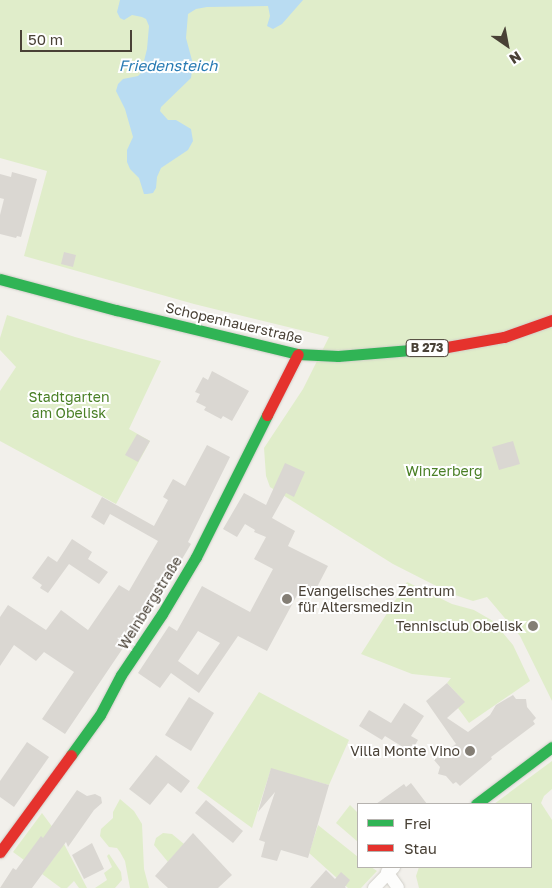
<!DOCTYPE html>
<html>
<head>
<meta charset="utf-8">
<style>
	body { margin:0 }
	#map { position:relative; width:552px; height:888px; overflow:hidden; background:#f2f0eb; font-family:"Golos Text",sans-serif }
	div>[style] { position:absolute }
	.green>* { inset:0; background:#e0edca }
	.water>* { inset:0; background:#b9dcf2 }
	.building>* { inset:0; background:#dad7d2 }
	.roads { filter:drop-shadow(0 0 1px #d0cec8) drop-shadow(0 0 1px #d0cec8) }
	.street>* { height:12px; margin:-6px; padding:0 6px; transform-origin:6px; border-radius:6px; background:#fdfdfc }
	.fast>* { height:11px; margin:-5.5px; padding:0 5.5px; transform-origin:5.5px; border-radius:5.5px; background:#30b455 }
	.jam>* { height:11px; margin:-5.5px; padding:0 5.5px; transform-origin:5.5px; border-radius:5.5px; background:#e5322d }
	.dots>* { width:14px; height:14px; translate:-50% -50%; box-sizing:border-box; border:2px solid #fff; border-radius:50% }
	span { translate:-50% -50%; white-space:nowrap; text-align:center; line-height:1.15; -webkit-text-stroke:4px #fff; paint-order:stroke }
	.shield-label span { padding:1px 4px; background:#fff; border:1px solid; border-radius:4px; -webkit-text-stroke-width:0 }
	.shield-label { font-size:12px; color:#494136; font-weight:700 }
	.street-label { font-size:14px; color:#494136 }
	.park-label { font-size:14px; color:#497f25 }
	.poi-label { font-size:14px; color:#494136 }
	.left { translate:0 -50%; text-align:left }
	.right { translate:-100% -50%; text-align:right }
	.water-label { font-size:15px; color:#277ab3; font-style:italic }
	.legend { position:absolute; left:357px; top:803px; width:175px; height:65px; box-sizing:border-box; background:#fff; border:1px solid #b6b3af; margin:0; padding:6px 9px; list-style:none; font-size:15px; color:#494136 }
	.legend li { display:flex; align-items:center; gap:10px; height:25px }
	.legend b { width:25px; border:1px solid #b6b3af }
	.north { position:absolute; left:482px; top:20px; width:50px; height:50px; -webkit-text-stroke:4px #fff; paint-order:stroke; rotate:147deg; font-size:14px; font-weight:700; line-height:20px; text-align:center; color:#494136 }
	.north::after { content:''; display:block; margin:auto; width:18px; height:22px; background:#494136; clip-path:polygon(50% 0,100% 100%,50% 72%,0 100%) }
	.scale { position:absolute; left:20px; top:30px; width:112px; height:22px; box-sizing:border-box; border:2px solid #494136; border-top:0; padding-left:6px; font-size:15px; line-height:18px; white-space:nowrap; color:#494136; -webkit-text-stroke:4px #fff; paint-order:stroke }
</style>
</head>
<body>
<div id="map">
	<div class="green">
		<i style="clip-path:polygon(0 0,552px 0,552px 701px,520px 636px,487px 597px,473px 601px,452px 594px,393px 564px,270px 487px,266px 476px,264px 448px,303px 389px,329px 337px,194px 304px,24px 256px,47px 171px,0 158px)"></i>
		<i style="clip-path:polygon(7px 315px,75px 337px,161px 361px,129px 429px,150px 441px,116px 504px,0 441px,0 391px,16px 367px,0 350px,0 338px)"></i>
		<i style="clip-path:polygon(407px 582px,452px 604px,474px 610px,493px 621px,513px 645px,530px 681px,469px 723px,458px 708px,463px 701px,462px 699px,447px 683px,451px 678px,412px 674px,361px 654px)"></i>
		<i style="clip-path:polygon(259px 692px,349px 740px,329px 785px,271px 769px,252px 828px,197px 788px)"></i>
		<i style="clip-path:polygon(552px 761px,552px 789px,544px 796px,541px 803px,552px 820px,552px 888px,419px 888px,416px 876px,419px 867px,531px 867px,531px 804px,494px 804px)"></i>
		<i style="clip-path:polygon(120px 799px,134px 811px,142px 824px,144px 869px,149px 888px,130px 888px,125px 861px,120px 852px,117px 848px,109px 847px,100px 836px,101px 829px,113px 818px,113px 812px)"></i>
		<i style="clip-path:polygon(350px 805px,358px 813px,358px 842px,336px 823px)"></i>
		<i style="clip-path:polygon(42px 813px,62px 840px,87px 888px,79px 888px,74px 881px,67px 888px,61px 888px,42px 874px,59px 851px,41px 837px,24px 860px,13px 852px)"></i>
		<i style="clip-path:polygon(318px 825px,358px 857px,358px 867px,371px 867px,377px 871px,361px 888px,348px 888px,309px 853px)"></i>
		<i style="clip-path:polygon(163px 833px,172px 834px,184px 844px,168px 862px,154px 845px,156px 838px)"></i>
		<i style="clip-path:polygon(109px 854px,121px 872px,122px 880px,115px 888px,95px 888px,107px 880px,104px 873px,112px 867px,107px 856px)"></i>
	</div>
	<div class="water">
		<i style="clip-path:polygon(120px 0,303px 0,282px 24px,273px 29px,267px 26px,270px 16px,268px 6px,207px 7px,196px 9px,188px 14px,186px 38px,193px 64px,191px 78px,161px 107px,160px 111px,168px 120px,176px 120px,191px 129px,193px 141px,188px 150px,161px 168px,157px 177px,156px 188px,153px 193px,147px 194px,144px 194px,139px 178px,130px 169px,127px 162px,127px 150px,133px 137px,125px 109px,116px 91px,118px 84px,123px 79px,138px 76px,141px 73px,147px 49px,149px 26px,146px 19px,142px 17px,132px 15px,124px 20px,120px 18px,117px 12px)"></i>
	</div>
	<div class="building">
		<i style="clip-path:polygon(12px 172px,37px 179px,21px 237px,17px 236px,16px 238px,0 234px,0 215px,4px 199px,0 198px,0 174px,11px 177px)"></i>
		<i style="clip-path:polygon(64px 252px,76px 255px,73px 267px,61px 264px)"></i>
		<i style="clip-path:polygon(212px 371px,249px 391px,232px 421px,223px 416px,221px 419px,204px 410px,206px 407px,196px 402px,200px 394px,195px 392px,203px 377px,208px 380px)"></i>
		<i style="clip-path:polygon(137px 434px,150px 441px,138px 462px,125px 455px)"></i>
		<i style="clip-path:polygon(513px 441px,520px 464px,499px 470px,492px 447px)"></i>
		<i style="clip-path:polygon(207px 445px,230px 457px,188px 542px,191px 544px,153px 608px,125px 650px,123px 648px,65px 734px,42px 719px,74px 672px,44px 652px,36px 661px,14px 645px,0 666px,0 617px,8px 605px,46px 630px,61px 610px,88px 630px,119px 585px,129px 591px,158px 541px,110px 514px,104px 525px,91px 517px,102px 497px,154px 526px,168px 500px,163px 497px,173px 479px,185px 486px)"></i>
		<i style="clip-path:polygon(evenodd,285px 463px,305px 472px,294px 497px,286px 493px,272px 518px,295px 531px,288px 546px,328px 566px,315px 591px,303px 584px,267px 651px,238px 636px,199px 693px,171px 673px,160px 688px,138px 673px,169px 626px,177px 631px,202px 586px,250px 612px,273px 569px,254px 559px,266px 537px,254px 532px,255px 530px,245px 524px,237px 537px,223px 529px,244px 493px,266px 505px,285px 463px,198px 631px,220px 643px,198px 675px,178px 661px,198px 631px)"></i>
		<i style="clip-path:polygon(72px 539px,92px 552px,88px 559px,108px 572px,99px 584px,69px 564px,48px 593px,40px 588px,42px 585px,32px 578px,48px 556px,57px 562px)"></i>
		<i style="clip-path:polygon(447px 683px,465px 702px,447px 718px,468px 732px,490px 715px,496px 705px,513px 695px,516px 699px,526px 699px,527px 707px,536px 718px,533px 721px,535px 724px,491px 757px,492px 759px,460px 786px,456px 782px,453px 784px,446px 776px,438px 774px,440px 767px,434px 760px,456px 744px,426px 701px)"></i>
		<i style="clip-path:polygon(189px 697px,214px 713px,191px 751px,165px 735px)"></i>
		<i style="clip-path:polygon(404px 703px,424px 716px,411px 736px,418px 740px,411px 752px,385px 736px,382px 740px,359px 726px,369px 710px,391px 723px)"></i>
		<i style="clip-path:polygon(27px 742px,49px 757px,14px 807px,0 797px,0 781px)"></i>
		<i style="clip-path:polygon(156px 755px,190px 781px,181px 793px,168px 783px,150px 805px,129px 789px)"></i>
		<i style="clip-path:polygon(271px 768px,329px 785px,308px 858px,281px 850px,277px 861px,261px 857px,265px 842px,259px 840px,275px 792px,258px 812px)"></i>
		<i style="clip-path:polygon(411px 783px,427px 804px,376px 804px,404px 784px,406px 787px)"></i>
		<i style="clip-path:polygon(77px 790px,87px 796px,95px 794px,101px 797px,102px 803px,94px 810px,68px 847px,66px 842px,32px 888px,0 888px,13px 868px,16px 870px,41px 836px,43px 838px)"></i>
		<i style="clip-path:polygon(206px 800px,243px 831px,233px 843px,195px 813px)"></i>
		<i style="clip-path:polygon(193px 833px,232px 875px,218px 888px,168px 888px,155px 876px)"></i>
		<i style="clip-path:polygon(92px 843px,104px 869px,84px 879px,72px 855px)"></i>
		<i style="clip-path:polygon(326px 870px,335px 879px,341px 872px,350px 880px,345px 887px,346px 888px,310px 888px)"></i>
	</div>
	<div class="roads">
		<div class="street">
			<i style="left:387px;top:872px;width:19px;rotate:55deg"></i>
			<i style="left:374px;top:888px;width:29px;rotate:-46deg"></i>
		</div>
		<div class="fast">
			<i style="left:0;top:279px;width:120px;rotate:15deg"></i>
			<i style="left:116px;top:310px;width:187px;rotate:13.6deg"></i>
			<i style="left:298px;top:354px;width:40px;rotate:2.9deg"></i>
			<i style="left:338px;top:356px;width:109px;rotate:-4.7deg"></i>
			<i style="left:71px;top:755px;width:49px;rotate:-54.1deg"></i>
			<i style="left:100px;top:715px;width:45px;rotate:-62.3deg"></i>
			<i style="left:121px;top:675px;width:73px;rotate:-56.1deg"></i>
			<i style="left:162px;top:614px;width:66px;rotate:-59.2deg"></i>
			<i style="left:196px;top:557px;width:159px;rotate:-63.4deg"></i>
			<i style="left:476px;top:804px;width:95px;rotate:-36.9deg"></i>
		</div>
		<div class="jam">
			<i style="left:447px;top:347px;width:58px;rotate:-10deg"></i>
			<i style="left:504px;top:337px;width:51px;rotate:-19.5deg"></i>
			<i style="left:267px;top:415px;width:68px;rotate:-63.1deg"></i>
			<i style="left:0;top:852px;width:120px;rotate:-53.8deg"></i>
		</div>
	</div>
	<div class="dots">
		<i style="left:287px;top:599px;background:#847e75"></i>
		<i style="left:533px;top:626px;background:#847e75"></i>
		<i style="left:470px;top:751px;background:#847e75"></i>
	</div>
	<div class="shield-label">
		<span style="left:427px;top:348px">B 273</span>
	</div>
	<div class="street-label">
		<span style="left:234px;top:323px;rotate:13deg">Schopenhauerstraße</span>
		<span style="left:150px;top:603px;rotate:-58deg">Weinbergstraße</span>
	</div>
	<div class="park-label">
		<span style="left:69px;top:405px">Stadtgarten<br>am Obelisk</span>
		<span style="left:444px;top:471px">Winzerberg</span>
	</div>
	<div class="poi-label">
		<span class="left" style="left:298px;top:599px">Evangelisches Zentrum<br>für Altersmedizin</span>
		<span class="right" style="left:523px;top:626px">Tennisclub Obelisk</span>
		<span class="right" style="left:460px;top:751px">Villa Monte Vino</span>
	</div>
	<div class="water-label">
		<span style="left:168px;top:66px">Friedensteich</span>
	</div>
	<ul class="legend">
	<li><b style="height:6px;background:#30b455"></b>Frei</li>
	<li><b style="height:6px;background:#e5322d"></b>Stau</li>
	</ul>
	<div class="north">N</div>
	<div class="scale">50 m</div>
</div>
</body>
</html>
